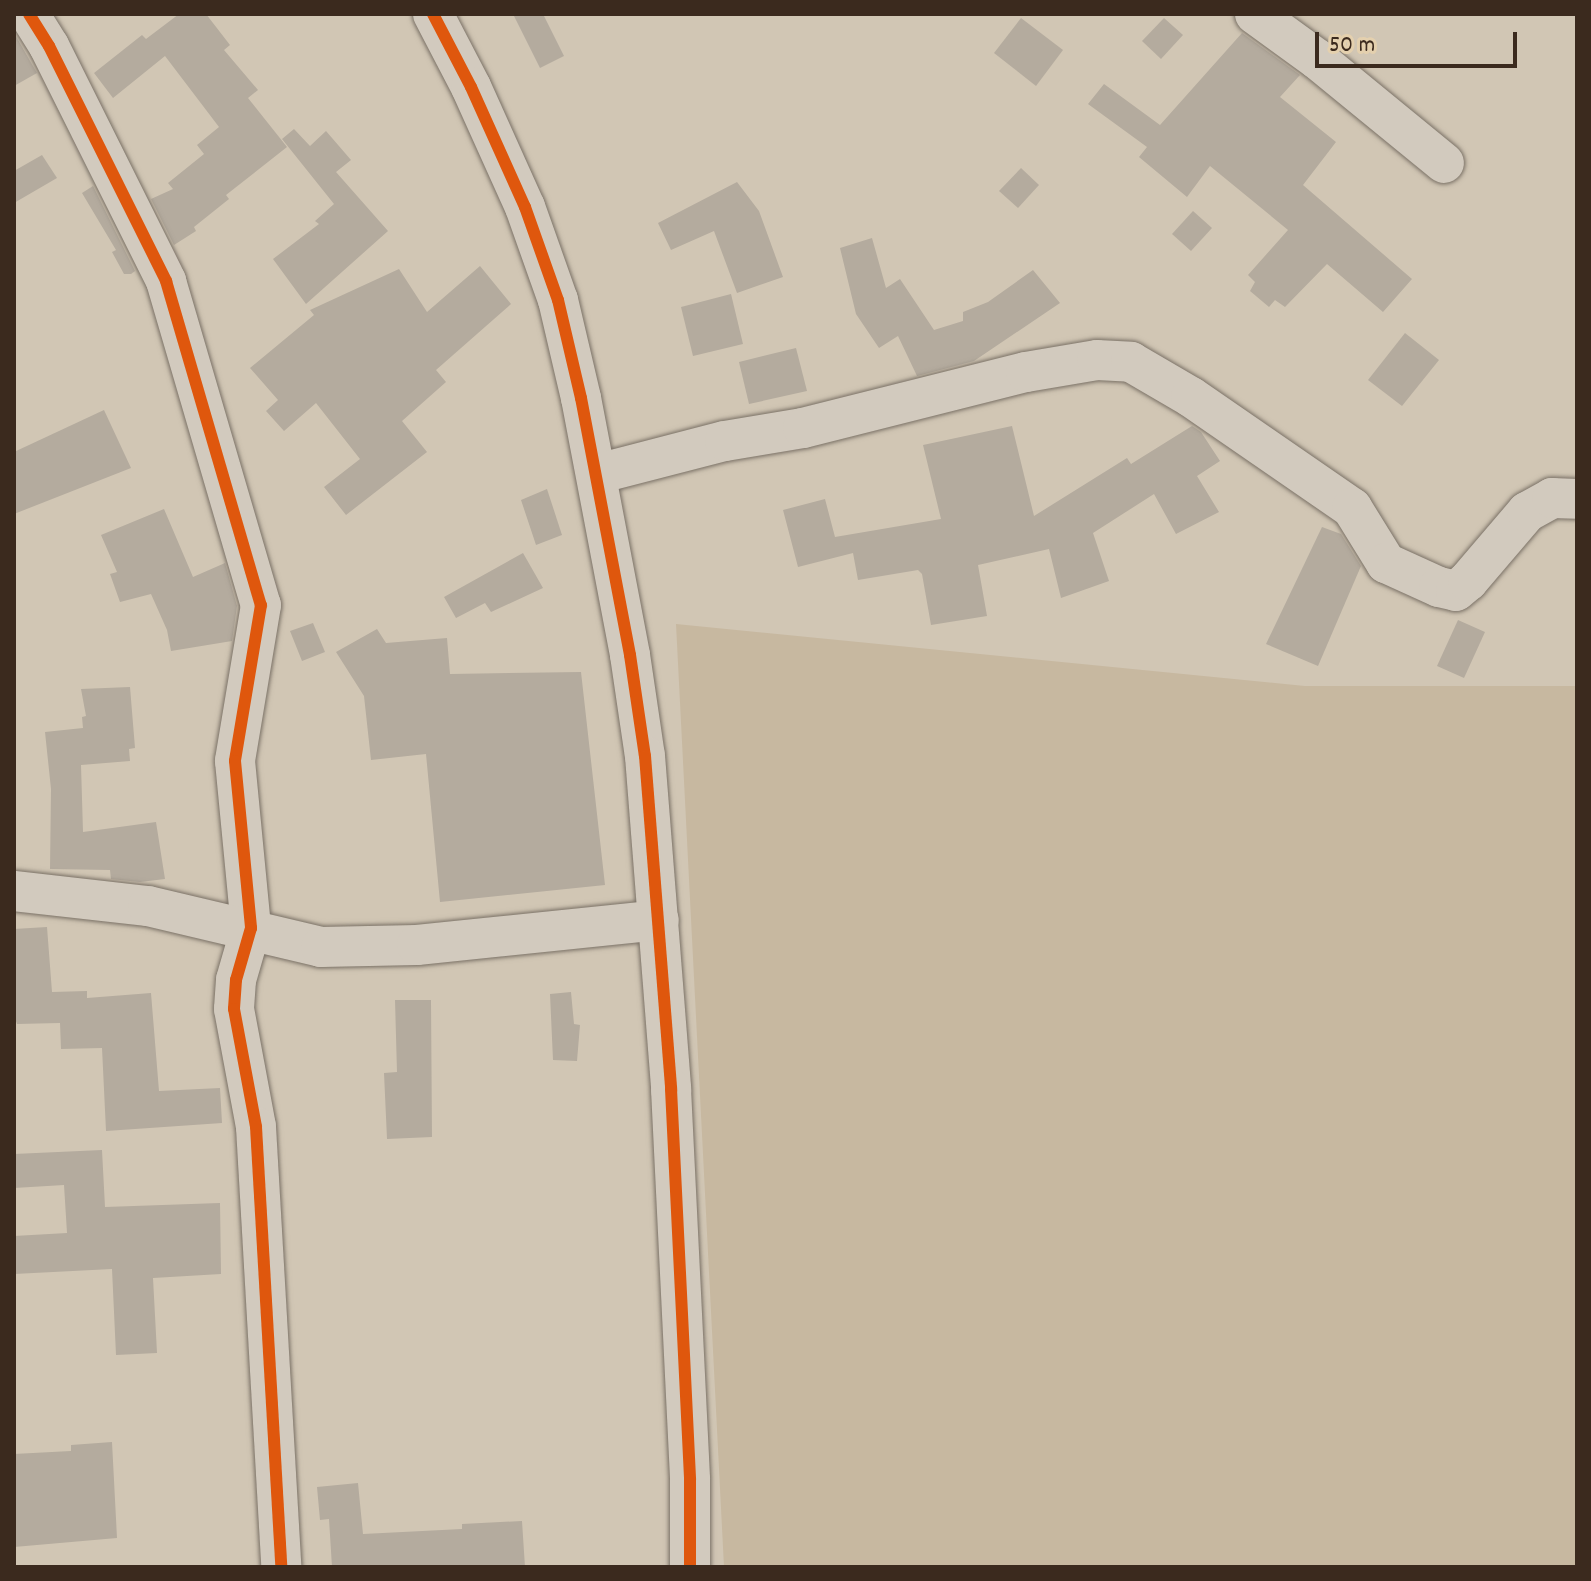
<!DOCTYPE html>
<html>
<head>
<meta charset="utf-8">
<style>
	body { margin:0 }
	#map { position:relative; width:1591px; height:1581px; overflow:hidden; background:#d1c6b4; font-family:Dekko,sans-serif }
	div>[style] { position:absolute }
	.green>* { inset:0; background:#c7b8a0 }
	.building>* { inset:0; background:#b4ab9e }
	.roads { filter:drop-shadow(0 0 2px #7a7166) drop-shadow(0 0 2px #7a7166) }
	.minor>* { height:40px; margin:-20px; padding:0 20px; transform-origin:20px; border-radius:20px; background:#d2cabe }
	.cycleway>* { height:12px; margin:-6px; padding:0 6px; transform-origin:6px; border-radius:6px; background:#df570d }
	span { translate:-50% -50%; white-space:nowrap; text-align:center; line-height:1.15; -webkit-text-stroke:6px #e4d0ae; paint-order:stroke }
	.frame { position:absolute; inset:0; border:16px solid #3b2a1e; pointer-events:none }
	.scale { position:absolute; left:1315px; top:32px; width:202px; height:36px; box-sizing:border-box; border:4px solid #3b2a1e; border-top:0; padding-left:10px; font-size:24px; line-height:28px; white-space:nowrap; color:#3b2a1e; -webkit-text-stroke:6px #e4d0ae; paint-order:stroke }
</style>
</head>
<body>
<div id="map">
	<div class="green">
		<i style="clip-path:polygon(676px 624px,1305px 686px,1577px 686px,1577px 1567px,724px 1567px)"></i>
	</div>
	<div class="building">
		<i style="clip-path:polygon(179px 14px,206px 14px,230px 45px,224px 50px,258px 90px,248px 98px,287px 147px,226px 195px,229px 199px,194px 227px,196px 231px,174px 245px,151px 199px,173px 189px,168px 183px,204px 154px,197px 145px,219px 127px,165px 56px,113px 98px,94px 73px,142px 35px,146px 39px)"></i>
		<i style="clip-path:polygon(513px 14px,543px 14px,564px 56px,540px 68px)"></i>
		<i style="clip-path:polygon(1021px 18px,1063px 50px,1036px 86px,994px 53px)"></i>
		<i style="clip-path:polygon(1164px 18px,1183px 35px,1161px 59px,1142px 41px)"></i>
		<i style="clip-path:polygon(14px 33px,37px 73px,14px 86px)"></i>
		<i style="clip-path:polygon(1242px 33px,1300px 75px,1280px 97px,1336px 142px,1303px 185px,1412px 279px,1383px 312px,1327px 264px,1285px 307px,1275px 300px,1269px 307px,1250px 291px,1255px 282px,1248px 275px,1288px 230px,1210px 166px,1187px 197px,1139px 157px,1147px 147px,1088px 104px,1104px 84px,1160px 125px)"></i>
		<i style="clip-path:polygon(294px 129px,310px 146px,326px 131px,351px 160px,336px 172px,388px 231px,306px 304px,273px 259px,319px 224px,315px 221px,334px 204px,282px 139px)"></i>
		<i style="clip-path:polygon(42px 155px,57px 178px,14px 203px,14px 171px)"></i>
		<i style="clip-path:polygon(1021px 168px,1039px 185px,1018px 208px,999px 191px)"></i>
		<i style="clip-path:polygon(737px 182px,759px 211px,783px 277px,737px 293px,714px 231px,671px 250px,658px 223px)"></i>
		<i style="clip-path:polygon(93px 186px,135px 271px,131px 274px,124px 274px,112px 252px,116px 250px,82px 193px)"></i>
		<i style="clip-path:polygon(1193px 211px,1212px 228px,1191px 251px,1172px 234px)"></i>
		<i style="clip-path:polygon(872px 238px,886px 288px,900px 279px,934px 330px,963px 321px,963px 312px,988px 302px,1033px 270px,1060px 303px,974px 361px,917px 376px,898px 336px,879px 348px,856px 314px,840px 248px)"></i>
		<i style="clip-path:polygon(480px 266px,511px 304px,436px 370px,446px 382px,402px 421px,427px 452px,346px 515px,324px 487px,360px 459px,316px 403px,284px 431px,266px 411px,278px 400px,250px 368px,314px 315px,310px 310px,399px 269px,427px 312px)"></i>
		<i style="clip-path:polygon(731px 294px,743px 344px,693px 356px,681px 307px)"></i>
		<i style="clip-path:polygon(1405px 333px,1439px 360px,1402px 406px,1368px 380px)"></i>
		<i style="clip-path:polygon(796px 348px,807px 391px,749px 404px,739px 362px)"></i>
		<i style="clip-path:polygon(104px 410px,131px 468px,14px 514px,14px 452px)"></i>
		<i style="clip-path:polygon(1012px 426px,1034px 516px,1127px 458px,1131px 464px,1192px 426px,1201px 432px,1220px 461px,1197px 476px,1219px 512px,1176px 534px,1154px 494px,1093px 533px,1109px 581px,1061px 598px,1049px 549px,978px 565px,987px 616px,931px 625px,922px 574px,918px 570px,858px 580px,853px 553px,798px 567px,783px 510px,825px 499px,835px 537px,941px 519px,923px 445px)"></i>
		<i style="clip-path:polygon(547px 489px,562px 535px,536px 545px,521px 500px)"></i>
		<i style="clip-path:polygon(164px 509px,193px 577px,225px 563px,237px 606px,232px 641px,171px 651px,167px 630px,151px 594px,120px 602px,110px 574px,117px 572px,101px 535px)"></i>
		<i style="clip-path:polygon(1322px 527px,1341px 534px,1361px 566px,1318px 666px,1266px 644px)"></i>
		<i style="clip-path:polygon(523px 553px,543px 588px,491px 612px,485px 603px,456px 618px,444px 597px)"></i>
		<i style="clip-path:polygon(1458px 620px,1485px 632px,1464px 678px,1437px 666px)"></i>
		<i style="clip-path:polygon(313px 623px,325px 652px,302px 661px,290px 631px)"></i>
		<i style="clip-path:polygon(377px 629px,386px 643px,447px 638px,450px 674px,581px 672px,605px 885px,440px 902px,426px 754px,371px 760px,364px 696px,336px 652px)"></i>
		<i style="clip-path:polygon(130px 687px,135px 748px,129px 749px,130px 761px,81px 765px,83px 832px,156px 822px,165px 879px,140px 882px,111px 879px,110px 870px,50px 869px,51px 789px,45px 732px,83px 728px,82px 717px,86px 716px,81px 689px)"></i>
		<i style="clip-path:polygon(47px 927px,52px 992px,87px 991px,87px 998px,151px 993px,159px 1091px,220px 1088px,222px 1123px,106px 1131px,102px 1048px,61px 1049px,60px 1023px,17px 1024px,14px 1016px,14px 929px)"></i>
		<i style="clip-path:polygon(571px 992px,574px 1024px,580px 1025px,577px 1061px,553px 1060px,550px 994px)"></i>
		<i style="clip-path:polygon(395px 1000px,431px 1000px,432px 1137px,387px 1139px,384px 1073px,397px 1072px)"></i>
		<i style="clip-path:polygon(102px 1150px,105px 1207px,220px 1203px,221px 1274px,153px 1278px,157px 1353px,116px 1355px,112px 1269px,14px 1274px,14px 1236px,67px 1233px,64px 1185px,14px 1188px,14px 1154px)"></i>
		<i style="clip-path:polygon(112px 1442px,117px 1538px,14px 1547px,14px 1454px,71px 1451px,71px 1445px)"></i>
		<i style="clip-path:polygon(358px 1483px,363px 1534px,462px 1529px,462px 1524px,522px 1521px,525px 1567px,332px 1567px,329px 1519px,320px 1520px,317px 1487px)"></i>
	</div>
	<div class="roads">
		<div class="minor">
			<i style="left:29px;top:14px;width:38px;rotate:58deg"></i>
			<i style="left:49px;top:46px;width:263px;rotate:63.5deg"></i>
			<i style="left:166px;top:281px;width:338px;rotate:73.7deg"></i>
			<i style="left:261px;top:605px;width:158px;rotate:99.5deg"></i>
			<i style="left:235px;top:761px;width:168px;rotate:84.5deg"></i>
			<i style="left:251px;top:928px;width:54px;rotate:106.1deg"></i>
			<i style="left:236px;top:980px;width:29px;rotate:94deg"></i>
			<i style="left:234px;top:1009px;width:120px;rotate:79.4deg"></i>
			<i style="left:256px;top:1127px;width:441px;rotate:86.7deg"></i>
			<i style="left:433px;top:14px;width:82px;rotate:62.5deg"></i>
			<i style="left:471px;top:87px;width:132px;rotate:65.8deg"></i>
			<i style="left:525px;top:207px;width:99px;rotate:70.5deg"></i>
			<i style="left:558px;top:300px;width:101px;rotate:76.8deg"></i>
			<i style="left:581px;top:398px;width:262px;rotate:79.2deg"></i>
			<i style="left:630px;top:655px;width:102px;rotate:81.6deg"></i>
			<i style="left:645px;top:756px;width:334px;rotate:85.5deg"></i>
			<i style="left:671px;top:1089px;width:391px;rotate:87.2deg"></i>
			<i style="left:690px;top:1480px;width:87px;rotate:90deg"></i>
			<i style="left:1255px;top:14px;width:77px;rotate:36deg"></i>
			<i style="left:1317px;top:59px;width:164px;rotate:39.3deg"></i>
			<i style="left:597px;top:474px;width:132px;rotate:-14.5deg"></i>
			<i style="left:725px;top:441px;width:79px;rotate:-9.5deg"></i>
			<i style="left:803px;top:428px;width:230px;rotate:-14.1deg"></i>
			<i style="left:1026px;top:372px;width:72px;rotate:-9.6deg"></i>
			<i style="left:1097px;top:360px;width:34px;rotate:3deg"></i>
			<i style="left:1131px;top:362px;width:69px;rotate:30.3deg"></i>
			<i style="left:1191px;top:397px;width:196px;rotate:34.6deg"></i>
			<i style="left:1352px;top:508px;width:65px;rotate:58.3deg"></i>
			<i style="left:1386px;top:563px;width:58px;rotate:24.4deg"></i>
			<i style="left:1439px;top:587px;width:17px;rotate:13deg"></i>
			<i style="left:1456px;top:591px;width:16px;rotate:-40deg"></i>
			<i style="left:1468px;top:581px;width:91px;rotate:-49.5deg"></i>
			<i style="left:1527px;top:512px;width:29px;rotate:-29deg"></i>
			<i style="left:1552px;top:498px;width:25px;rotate:2deg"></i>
			<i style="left:14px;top:891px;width:135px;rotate:6.4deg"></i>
			<i style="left:148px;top:906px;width:178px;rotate:13.3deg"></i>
			<i style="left:321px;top:947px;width:96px;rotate:-1.2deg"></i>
			<i style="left:417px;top:945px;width:243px;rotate:-5.9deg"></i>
		</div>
	</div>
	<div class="cycleway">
		<i style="left:29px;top:14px;width:38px;rotate:58deg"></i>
		<i style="left:49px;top:46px;width:263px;rotate:63.5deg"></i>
		<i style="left:166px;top:281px;width:338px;rotate:73.7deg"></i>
		<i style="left:261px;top:605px;width:158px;rotate:99.5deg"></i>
		<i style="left:235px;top:761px;width:168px;rotate:84.5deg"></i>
		<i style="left:251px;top:928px;width:54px;rotate:106.1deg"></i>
		<i style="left:236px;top:980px;width:29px;rotate:94deg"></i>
		<i style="left:234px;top:1009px;width:120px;rotate:79.4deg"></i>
		<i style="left:256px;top:1127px;width:441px;rotate:86.7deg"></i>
		<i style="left:433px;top:14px;width:82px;rotate:62.5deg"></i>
		<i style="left:471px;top:87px;width:132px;rotate:65.8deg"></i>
		<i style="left:525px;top:207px;width:99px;rotate:70.5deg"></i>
		<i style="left:558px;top:300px;width:101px;rotate:76.8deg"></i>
		<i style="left:581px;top:398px;width:262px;rotate:79.2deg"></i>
		<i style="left:630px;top:655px;width:102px;rotate:81.6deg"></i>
		<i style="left:645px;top:756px;width:334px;rotate:85.5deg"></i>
		<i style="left:671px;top:1089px;width:391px;rotate:87.2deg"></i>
		<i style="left:690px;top:1480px;width:87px;rotate:90deg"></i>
	</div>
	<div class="frame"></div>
	<div class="scale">50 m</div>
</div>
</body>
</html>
